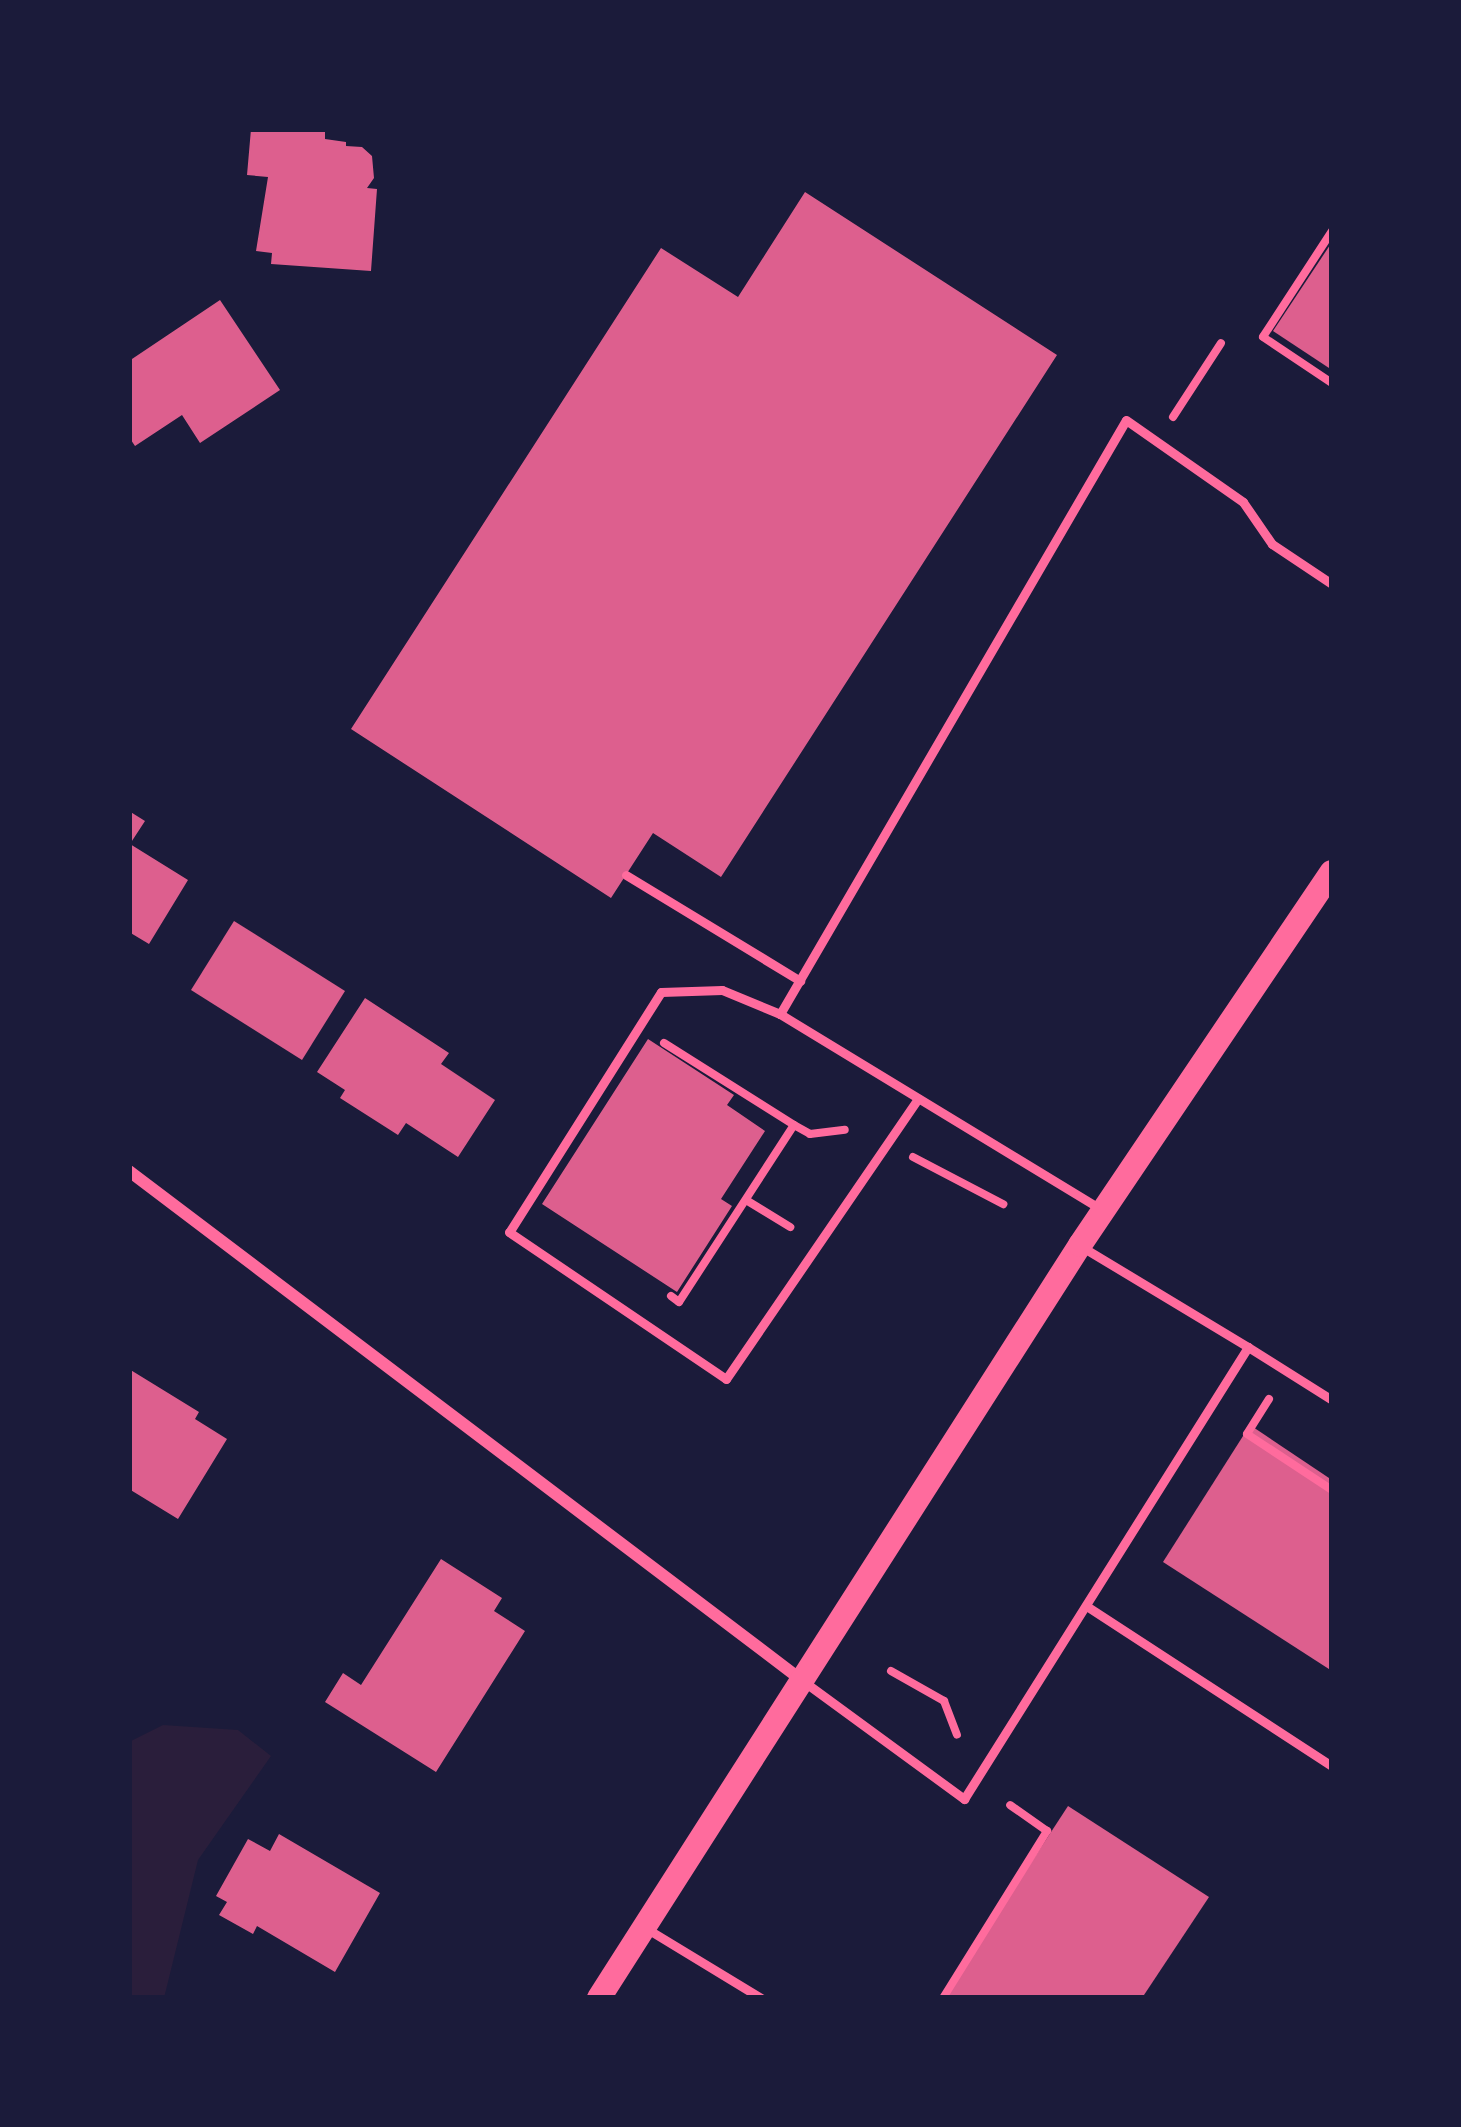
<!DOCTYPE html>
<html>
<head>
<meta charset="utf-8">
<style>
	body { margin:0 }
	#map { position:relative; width:1461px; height:2127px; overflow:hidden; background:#1b1b3a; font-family:"PT Sans",sans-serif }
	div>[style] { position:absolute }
	.green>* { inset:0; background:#2a1e3b }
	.building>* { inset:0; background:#dd5f8e }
	.path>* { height:8px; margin:-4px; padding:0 4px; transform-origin:4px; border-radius:4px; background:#ff6b9d }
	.service>* { height:9px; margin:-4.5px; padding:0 4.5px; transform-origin:4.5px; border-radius:4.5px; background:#ff6b9d }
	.minor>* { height:12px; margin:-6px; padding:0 6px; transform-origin:6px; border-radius:6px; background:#ff6b9d }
	.secondary>* { height:24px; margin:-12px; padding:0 12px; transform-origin:12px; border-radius:12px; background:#ff6b9d }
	span { translate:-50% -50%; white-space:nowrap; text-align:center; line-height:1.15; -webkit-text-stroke:9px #1b1b3a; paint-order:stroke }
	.frame { position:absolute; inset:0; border:132px solid #1b1b3a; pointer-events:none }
</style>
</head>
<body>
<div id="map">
	<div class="green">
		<i style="clip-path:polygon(163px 1725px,238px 1730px,271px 1756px,198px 1860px,164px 1998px,129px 1998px,129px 1742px)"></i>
	</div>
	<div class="building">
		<i style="clip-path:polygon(251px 129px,325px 129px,325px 139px,346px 142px,346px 146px,362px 147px,372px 156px,374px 178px,367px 188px,377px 189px,371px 271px,271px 264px,272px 253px,256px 251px,268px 177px,247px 175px)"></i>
		<i style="clip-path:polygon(805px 192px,1057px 355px,721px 877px,653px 833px,611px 898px,351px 729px,661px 248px,738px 297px)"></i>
		<i style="clip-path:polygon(1332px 242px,1332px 370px,1273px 331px)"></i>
		<i style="clip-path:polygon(220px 300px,280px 390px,200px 443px,182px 415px,135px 446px,129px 437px,129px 361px)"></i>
		<i style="clip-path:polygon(129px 811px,145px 821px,130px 844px,188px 880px,149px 944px,129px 932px)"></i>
		<i style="clip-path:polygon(234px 921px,345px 991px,302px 1060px,191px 990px)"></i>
		<i style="clip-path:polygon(365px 998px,449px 1053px,441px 1064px,495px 1100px,458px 1157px,406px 1123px,398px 1135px,340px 1098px,345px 1090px,317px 1072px)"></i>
		<i style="clip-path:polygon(648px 1039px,734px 1095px,727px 1105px,765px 1131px,721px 1199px,732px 1206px,677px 1292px,542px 1204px)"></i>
		<i style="clip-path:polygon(129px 1369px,199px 1412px,195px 1419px,227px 1439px,178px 1519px,129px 1489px)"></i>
		<i style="clip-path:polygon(1250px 1425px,1332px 1480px,1332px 1671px,1163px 1562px)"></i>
		<i style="clip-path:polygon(441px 1559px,502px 1598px,494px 1611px,525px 1631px,436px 1772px,325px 1702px,343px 1673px,361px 1685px)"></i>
		<i style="clip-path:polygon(1068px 1806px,1209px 1897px,1142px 1998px,943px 1998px)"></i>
		<i style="clip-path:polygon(279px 1834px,380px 1893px,335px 1972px,257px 1926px,253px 1934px,219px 1915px,227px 1902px,216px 1896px,248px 1839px,270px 1851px)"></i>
	</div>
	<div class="path">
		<i style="left:1332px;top:231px;width:126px;rotate:123.1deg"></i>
		<i style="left:1263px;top:337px;width:83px;rotate:33.7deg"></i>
		<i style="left:1173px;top:417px;width:88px;rotate:-57deg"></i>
		<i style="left:664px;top:1043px;width:154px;rotate:32.2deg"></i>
		<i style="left:913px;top:1157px;width:102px;rotate:27.6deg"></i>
		<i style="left:746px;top:1200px;width:52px;rotate:31.5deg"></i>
		<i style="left:671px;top:1296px;width:10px;rotate:37deg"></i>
		<i style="left:679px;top:1302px;width:211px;rotate:-57deg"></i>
		<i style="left:794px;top:1125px;width:18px;rotate:29deg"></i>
		<i style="left:810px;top:1134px;width:35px;rotate:-7deg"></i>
		<i style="left:1269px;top:1399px;width:41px;rotate:122.2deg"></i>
		<i style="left:1247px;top:1434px;width:102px;rotate:33.4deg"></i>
		<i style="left:891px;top:1671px;width:61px;rotate:29.5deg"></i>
		<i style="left:944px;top:1701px;width:36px;rotate:69deg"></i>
		<i style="left:943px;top:1998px;width:197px;rotate:-58.1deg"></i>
		<i style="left:1047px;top:1831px;width:45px;rotate:-144.9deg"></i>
	</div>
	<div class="service">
		<i style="left:626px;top:875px;width:204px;rotate:31.3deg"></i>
		<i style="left:780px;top:1014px;width:63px;rotate:-157.5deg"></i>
		<i style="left:722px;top:990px;width:61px;rotate:178.1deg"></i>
		<i style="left:661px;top:992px;width:284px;rotate:122.3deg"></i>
		<i style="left:509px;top:1232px;width:262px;rotate:34.1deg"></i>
		<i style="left:726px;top:1379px;width:340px;rotate:-55.6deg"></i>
		<i style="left:1099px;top:1208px;width:373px;rotate:-148.7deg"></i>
		<i style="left:780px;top:1014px;width:687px;rotate:-59.78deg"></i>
		<i style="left:1126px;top:420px;width:143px;rotate:35deg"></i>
		<i style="left:1243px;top:502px;width:51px;rotate:55.4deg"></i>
		<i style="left:1272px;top:544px;width:72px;rotate:33.7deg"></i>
		<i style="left:1248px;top:1347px;width:99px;rotate:32.2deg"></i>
		<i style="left:1088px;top:1607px;width:291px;rotate:33.1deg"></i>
		<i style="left:803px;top:1681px;width:200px;rotate:36.2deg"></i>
		<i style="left:964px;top:1799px;width:534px;rotate:-57.86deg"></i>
		<i style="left:1248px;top:1347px;width:192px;rotate:-148.9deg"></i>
		<i style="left:644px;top:1927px;width:137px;rotate:31.3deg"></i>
	</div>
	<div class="minor">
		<i style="left:129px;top:1171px;width:840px;rotate:37.12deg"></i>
	</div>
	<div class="secondary">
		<i style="left:599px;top:1998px;width:894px;rotate:-57.43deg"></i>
		<i style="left:1080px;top:1245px;width:450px;rotate:-56deg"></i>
	</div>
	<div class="frame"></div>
</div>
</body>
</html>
